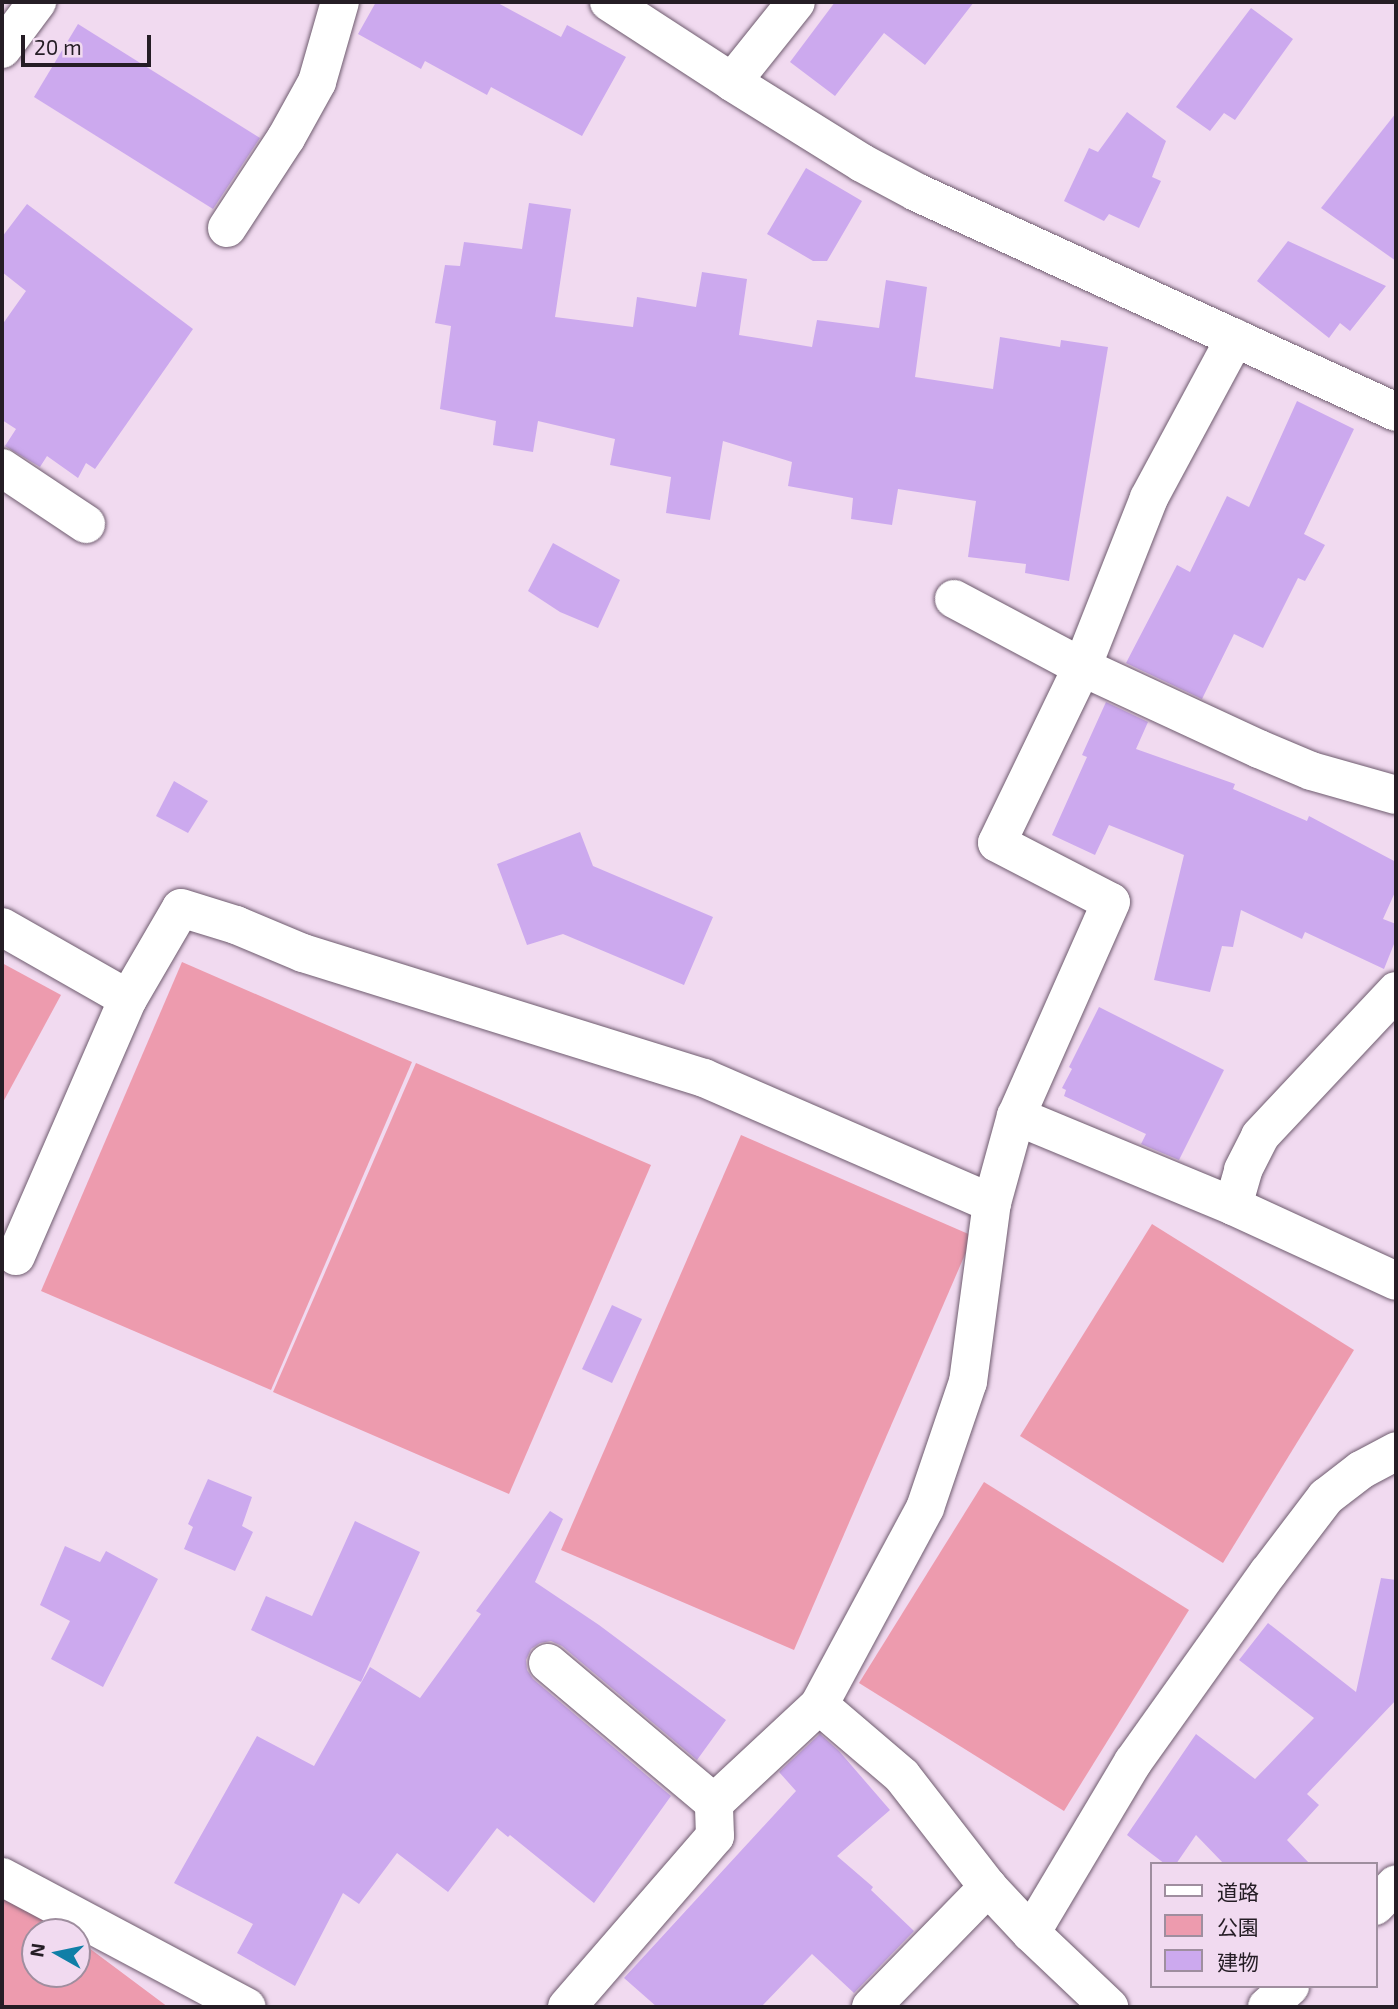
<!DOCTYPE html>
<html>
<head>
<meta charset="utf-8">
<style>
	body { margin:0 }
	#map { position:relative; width:1398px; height:2009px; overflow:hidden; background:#f1daf0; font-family:"Exo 2","Noto Sans JP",sans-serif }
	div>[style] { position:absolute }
	.green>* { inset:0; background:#ed9bae }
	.building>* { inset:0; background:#cca9ee }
	.roads { filter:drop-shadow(0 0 2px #6f5c6f) drop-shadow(0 0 2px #6f5c6f) }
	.minor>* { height:38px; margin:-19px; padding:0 19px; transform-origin:19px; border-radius:19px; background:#fff }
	span { translate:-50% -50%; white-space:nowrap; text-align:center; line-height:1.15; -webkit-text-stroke:5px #f1daf0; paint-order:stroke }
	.frame { position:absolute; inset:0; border:4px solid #251d25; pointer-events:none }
	.legend { position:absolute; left:1150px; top:1862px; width:228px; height:126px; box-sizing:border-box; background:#f1daf0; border:2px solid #9f8e9f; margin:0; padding:9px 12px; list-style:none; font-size:21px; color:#251d25 }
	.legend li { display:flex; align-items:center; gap:14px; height:35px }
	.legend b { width:35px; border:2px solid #9f8e9f }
	.north { position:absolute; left:21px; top:1918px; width:70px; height:70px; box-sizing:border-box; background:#f1daf0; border:2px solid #9f8e9f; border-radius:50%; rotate:279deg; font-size:19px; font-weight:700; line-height:28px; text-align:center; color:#251d25 }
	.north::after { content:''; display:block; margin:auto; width:24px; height:32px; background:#107fa7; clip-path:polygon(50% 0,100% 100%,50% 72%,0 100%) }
	.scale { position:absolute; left:21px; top:35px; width:130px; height:32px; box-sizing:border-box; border:4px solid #251d25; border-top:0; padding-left:9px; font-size:21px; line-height:24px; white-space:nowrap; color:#251d25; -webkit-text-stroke:5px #f1daf0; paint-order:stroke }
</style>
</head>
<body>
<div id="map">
	<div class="green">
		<i style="clip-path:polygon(182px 962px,412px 1062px,271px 1390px,41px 1291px)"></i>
		<i style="clip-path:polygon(2px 963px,61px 995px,2px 1104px)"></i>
		<i style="clip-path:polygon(416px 1063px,651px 1165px,509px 1494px,273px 1392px)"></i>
		<i style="clip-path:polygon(741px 1135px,973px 1236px,794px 1650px,561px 1550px)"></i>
		<i style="clip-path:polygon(1152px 1224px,1354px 1350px,1223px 1563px,1020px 1436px)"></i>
		<i style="clip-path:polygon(984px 1482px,1189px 1610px,1064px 1811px,859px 1683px)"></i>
		<i style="clip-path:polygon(2px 1883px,67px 1932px,35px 1932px,35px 1974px,77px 1974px,77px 1939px,168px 2007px,2px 2007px)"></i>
	</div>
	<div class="building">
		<i style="clip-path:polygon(376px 2px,496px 2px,561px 37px,567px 25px,626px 57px,582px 136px,491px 87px,487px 95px,425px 61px,421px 69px,358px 34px)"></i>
		<i style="clip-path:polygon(835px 2px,974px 2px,925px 65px,884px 33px,835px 96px,790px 62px)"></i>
		<i style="clip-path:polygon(1251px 8px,1293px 39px,1235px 120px,1224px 113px,1210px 131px,1176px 107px)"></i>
		<i style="clip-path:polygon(78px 24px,260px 138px,213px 209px,34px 97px)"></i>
		<i style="clip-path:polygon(1127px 112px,1166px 141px,1152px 177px,1161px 181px,1139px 228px,1109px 214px,1104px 221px,1064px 201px,1089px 148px,1098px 152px)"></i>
		<i style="clip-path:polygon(1396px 113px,1396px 261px,1321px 208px)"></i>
		<i style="clip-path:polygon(806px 168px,862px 201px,827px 261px,813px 261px,767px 234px)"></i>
		<i style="clip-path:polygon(529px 203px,571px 209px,555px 317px,633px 327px,637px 297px,696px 307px,702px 272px,747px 279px,739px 335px,812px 347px,817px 320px,879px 328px,886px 280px,927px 287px,915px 377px,993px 389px,1000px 337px,1060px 347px,1061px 340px,1108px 347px,1069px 581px,1025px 573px,1026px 564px,968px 557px,976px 501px,898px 489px,892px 525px,851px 519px,853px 498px,788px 486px,792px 462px,723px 441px,710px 520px,666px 513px,671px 477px,610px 465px,615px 439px,538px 421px,533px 452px,493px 445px,496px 421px,440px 409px,451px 326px,435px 323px,445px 265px,460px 266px,464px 242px,522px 249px)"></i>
		<i style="clip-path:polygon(27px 204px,193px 329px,95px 469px,86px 463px,78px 478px,47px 456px,40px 467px,5px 446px,16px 429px,2px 420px,2px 325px,26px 291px,2px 272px,2px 237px)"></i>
		<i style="clip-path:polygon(1288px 241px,1386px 286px,1350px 331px,1340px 323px,1329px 338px,1257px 281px)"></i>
		<i style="clip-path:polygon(1297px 401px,1354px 429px,1304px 534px,1325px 545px,1305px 581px,1298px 578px,1263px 648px,1234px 634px,1202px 699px,1126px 663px,1177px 565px,1190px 572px,1227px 496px,1249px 507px)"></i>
		<i style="clip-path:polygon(553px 543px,620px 580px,598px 628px,560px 612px,528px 591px)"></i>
		<i style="clip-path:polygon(1106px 702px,1148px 722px,1136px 749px,1235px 784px,1233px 789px,1307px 821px,1309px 816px,1396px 862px,1396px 890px,1383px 919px,1396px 924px,1396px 939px,1384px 969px,1305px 932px,1302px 939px,1241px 910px,1233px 947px,1222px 946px,1210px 992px,1154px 980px,1184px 855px,1109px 825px,1095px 855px,1052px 835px,1087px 757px,1082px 755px)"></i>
		<i style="clip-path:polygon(174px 781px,208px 801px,188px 833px,156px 816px)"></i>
		<i style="clip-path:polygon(580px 832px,593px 866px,713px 917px,684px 985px,563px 934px,527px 945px,497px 864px)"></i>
		<i style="clip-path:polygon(1099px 1007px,1224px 1070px,1179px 1160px,1141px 1144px,1146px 1134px,1064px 1096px,1066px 1090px,1062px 1088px,1072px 1069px,1069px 1067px)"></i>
		<i style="clip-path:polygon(612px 1305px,642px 1319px,612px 1383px,582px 1369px)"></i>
		<i style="clip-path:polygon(208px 1479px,252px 1497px,242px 1526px,253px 1532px,235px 1571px,184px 1549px,193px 1527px,188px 1524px)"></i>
		<i style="clip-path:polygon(550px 1511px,563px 1519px,535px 1582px,599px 1625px,726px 1720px,697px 1760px,562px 1646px,551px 1641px,540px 1643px,531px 1649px,526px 1660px,527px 1670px,533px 1679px,671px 1796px,594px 1903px,510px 1835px,508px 1837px,497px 1828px,448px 1892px,397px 1853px,359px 1904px,343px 1893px,295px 1986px,237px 1953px,253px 1924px,174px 1883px,257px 1736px,314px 1766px,370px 1667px,420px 1698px,481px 1614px,476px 1611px)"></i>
		<i style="clip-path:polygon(355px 1521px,420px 1552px,361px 1682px,251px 1630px,266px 1596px,312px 1616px)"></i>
		<i style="clip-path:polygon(65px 1546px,100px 1562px,106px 1551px,158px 1579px,103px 1687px,51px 1659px,70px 1621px,40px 1605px)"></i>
		<i style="clip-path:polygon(1381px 1578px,1396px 1580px,1396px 1700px,1307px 1794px,1319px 1805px,1287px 1840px,1310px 1864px,1224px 1864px,1196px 1835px,1176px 1864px,1165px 1864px,1127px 1835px,1196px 1734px,1255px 1779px,1314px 1718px,1239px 1660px,1268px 1623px,1356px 1692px)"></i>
		<i style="clip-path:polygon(820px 1734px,839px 1751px,890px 1810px,837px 1856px,873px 1887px,871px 1890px,914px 1931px,854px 1993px,812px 1954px,761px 2007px,657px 2007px,624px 1978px,796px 1791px,779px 1772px)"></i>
	</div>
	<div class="roads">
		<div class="minor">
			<i style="left:609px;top:2px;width:147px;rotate:33deg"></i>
			<i style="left:732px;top:82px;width:153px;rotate:31.9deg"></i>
			<i style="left:862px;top:163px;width:61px;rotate:28.2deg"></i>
			<i style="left:916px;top:192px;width:528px;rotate:24.62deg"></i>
			<i style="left:2px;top:49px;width:59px;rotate:-53.3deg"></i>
			<i style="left:732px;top:82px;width:102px;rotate:-51.3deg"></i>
			<i style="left:227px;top:228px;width:108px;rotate:-56.8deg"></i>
			<i style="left:286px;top:138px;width:64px;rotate:-61deg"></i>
			<i style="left:317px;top:82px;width:83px;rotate:-74deg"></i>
			<i style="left:1235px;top:338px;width:182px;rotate:118.3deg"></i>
			<i style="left:1149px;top:498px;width:182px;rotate:111.6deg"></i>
			<i style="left:1082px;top:667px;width:195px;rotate:115.8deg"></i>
			<i style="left:997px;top:843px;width:128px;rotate:27.4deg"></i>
			<i style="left:1111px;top:902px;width:234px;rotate:113.9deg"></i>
			<i style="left:1016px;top:1116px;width:235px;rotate:22.5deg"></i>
			<i style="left:1233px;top:1206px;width:179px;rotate:24.7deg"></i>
			<i style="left:2px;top:468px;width:101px;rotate:33.7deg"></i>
			<i style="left:954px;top:599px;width:145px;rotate:28deg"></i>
			<i style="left:1082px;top:667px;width:195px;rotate:24.9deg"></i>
			<i style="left:1259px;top:749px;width:56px;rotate:22.9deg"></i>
			<i style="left:1311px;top:771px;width:88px;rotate:15.8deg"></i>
			<i style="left:2px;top:927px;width:145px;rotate:29.7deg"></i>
			<i style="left:1233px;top:1206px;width:37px;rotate:-74deg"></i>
			<i style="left:1243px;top:1170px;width:38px;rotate:-63deg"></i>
			<i style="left:1260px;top:1136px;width:199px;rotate:-46.8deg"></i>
			<i style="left:16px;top:1256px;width:280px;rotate:-66.5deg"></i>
			<i style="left:128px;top:999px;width:105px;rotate:-59.8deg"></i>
			<i style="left:181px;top:908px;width:58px;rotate:17.2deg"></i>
			<i style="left:236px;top:925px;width:73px;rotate:22.7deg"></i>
			<i style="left:303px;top:953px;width:420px;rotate:17.3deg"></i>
			<i style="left:704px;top:1078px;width:314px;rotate:23.5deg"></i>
			<i style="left:548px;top:1663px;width:217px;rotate:40.1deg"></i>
			<i style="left:819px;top:1705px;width:224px;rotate:-61.7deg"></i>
			<i style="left:925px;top:1508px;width:133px;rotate:-71.2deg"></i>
			<i style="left:968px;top:1382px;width:181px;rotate:-82.4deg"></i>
			<i style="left:992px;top:1203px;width:90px;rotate:-74.6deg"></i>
			<i style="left:2px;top:1877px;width:277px;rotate:28deg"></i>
			<i style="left:1375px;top:1906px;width:30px;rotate:-46deg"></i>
			<i style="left:1031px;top:1933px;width:199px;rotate:-59.2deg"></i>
			<i style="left:1133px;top:1762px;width:232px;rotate:-54.5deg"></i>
			<i style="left:1268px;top:1573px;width:96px;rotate:-52.7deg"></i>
			<i style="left:1326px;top:1497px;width:44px;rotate:-37.6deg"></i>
			<i style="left:1361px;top:1470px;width:40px;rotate:-28deg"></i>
			<i style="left:567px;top:2007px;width:226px;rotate:-49.1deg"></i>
			<i style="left:715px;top:1836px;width:33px;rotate:-92deg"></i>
			<i style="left:714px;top:1803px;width:144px;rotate:-43deg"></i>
			<i style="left:819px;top:1705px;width:109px;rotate:40.5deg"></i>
			<i style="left:902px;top:1776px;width:140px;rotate:52.2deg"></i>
			<i style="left:988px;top:1887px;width:63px;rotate:46.9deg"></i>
			<i style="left:1031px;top:1933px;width:108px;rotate:43.5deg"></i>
			<i style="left:871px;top:2007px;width:168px;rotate:-45.7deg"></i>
			<i style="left:1267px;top:2007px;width:31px;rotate:-42deg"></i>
		</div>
	</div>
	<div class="frame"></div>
	<ul class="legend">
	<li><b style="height:9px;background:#fff"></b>道路</li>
	<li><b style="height:19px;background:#ed9bae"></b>公園</li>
	<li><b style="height:19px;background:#cca9ee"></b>建物</li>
	</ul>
	<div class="north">N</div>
	<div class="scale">20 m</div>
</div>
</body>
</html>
